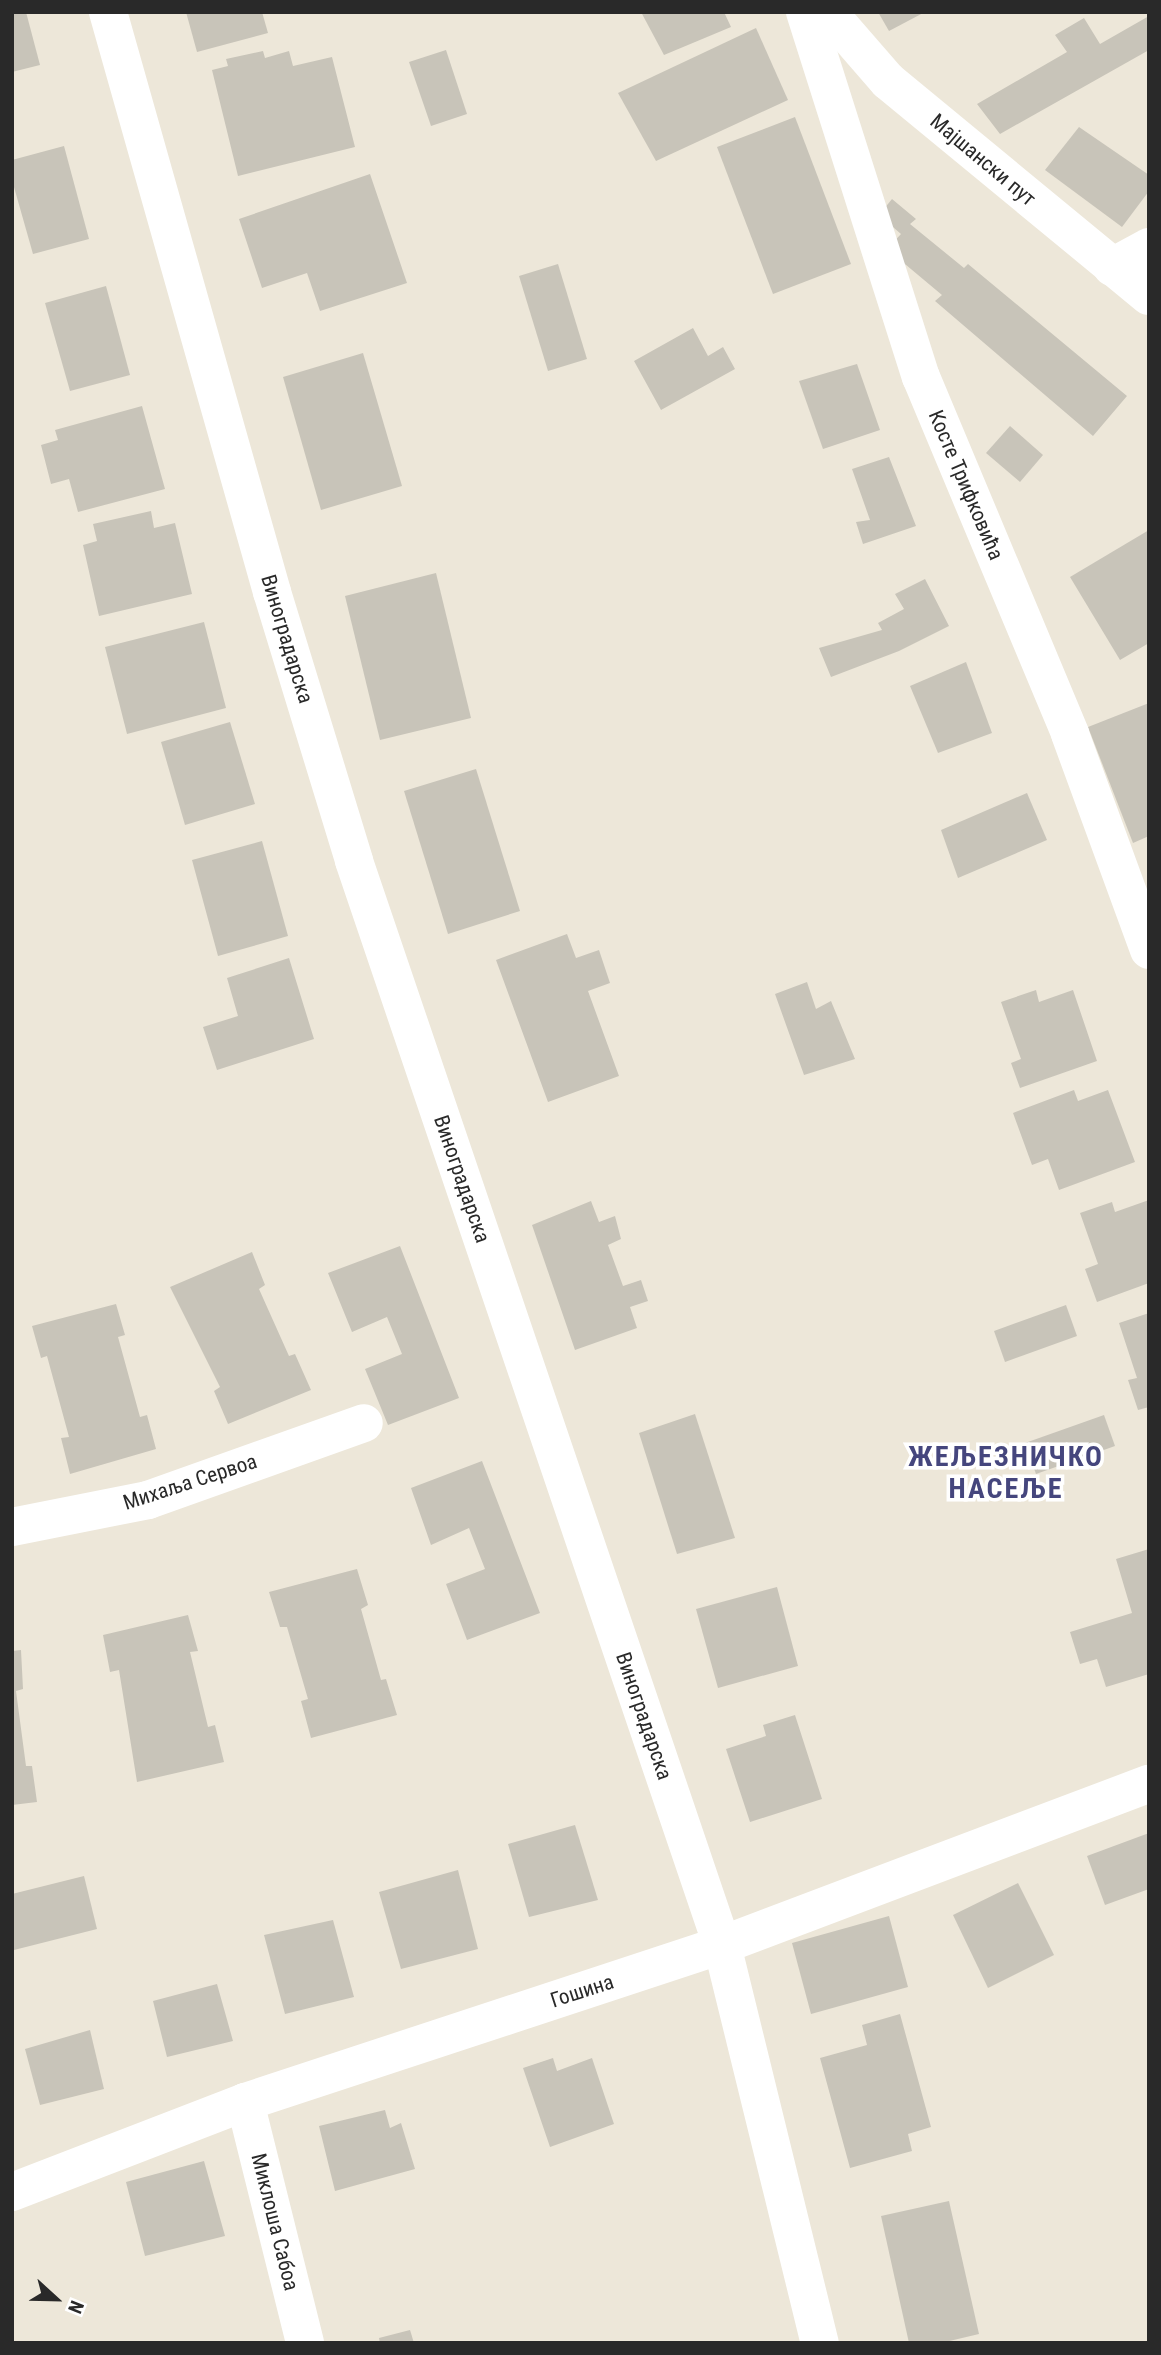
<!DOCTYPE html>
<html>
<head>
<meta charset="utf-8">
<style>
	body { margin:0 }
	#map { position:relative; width:1161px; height:2355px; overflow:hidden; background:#ede7d9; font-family:"Roboto Condensed",sans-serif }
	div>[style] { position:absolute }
	.building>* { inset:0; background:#c8c4b9 }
	.minor>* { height:38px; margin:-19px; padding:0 19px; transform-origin:19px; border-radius:19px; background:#fff }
	.tertiary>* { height:38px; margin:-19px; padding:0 19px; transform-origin:19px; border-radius:19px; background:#fff }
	span { translate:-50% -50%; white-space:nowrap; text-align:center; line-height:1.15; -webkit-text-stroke:7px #fff; paint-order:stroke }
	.street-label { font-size:21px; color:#292929 }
	.district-label { font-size:28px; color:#45467d; font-weight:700; letter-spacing:2px }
	.frame { position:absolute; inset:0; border:14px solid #292929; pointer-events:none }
	.north { position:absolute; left:21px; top:2264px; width:70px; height:70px; -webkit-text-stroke:5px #fff; paint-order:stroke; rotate:112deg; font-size:19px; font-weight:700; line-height:28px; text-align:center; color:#292929 }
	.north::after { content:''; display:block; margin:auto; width:24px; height:32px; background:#292929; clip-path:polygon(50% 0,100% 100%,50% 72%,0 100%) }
</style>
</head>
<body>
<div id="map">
	<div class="building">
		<i style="clip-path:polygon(12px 12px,26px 12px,40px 65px,12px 72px)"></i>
		<i style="clip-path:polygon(186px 12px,262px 12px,268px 33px,197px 52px)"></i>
		<i style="clip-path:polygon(641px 12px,724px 12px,731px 27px,664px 55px)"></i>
		<i style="clip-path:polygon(878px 12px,925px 12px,889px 31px)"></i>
		<i style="clip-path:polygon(1149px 16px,1149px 50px,1000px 134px,977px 104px,1067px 52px,1055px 35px,1084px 18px,1100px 44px)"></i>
		<i style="clip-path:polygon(756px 28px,788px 100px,656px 161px,618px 93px)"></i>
		<i style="clip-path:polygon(446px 50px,467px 114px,431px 126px,409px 62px)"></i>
		<i style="clip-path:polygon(263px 51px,265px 58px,289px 51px,293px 66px,332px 57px,355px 147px,238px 176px,212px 70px,228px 66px,226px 59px)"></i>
		<i style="clip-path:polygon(795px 117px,851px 264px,773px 294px,717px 147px)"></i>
		<i style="clip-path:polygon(1079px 127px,1149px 175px,1149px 191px,1122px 227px,1045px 170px)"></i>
		<i style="clip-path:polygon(64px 146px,89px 239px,33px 254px,12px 180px,12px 160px)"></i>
		<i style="clip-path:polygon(370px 174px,407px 283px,320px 311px,307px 273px,262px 288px,239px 219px)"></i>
		<i style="clip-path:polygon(892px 199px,916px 219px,910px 224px,964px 268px,968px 264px,1127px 396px,1093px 436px,935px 301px,942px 295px,887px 249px,901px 234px,879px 215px)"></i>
		<i style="clip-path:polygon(558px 264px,587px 359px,548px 371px,519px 276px)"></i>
		<i style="clip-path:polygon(106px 286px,130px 375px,70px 391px,45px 303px)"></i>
		<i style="clip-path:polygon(693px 328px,708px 356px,723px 347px,735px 369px,661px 410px,634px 361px)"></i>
		<i style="clip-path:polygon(363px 353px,402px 486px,321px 510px,283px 377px)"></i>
		<i style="clip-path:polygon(857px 364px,880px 430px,823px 449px,799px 381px)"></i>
		<i style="clip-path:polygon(142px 406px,165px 489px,78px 512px,69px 479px,51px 484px,41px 445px,58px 440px,55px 430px)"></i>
		<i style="clip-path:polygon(1010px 426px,1043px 455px,1020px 482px,986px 453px)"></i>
		<i style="clip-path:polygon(889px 457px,916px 526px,863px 544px,856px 522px,870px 520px,852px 469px)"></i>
		<i style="clip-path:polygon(151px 511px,154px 528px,175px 523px,192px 594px,99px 616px,83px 545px,97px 541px,93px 524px)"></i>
		<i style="clip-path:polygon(1149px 530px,1149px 643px,1120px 660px,1070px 577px)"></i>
		<i style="clip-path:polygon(436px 573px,471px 718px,380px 740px,345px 596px)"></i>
		<i style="clip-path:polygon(925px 579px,949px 626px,899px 651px,831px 677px,819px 648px,882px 630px,878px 623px,904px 609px,895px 594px)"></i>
		<i style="clip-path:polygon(204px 622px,226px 708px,127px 734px,105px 647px)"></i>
		<i style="clip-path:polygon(966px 662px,992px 733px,938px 753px,910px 686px)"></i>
		<i style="clip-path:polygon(1149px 703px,1149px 836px,1133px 843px,1088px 727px)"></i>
		<i style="clip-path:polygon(230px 722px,255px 804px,185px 825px,161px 742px)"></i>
		<i style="clip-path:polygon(476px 769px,520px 911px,448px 934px,404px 791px)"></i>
		<i style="clip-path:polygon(1027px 793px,1047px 840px,958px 878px,941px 830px)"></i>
		<i style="clip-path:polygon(262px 841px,288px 936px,218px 956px,192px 860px)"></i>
		<i style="clip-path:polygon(567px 934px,576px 958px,599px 950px,610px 983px,588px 991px,619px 1076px,548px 1102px,496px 960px)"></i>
		<i style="clip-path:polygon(289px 958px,314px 1039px,217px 1070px,203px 1027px,238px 1016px,227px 978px)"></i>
		<i style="clip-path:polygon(807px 982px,816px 1009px,831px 1001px,855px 1059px,804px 1075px,775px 994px)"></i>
		<i style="clip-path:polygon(1036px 990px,1039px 1002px,1073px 990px,1097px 1061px,1020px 1088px,1011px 1063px,1021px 1059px,1001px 1002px)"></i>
		<i style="clip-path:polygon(1074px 1090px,1078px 1101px,1108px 1090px,1135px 1162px,1059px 1190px,1048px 1159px,1032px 1165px,1013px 1113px)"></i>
		<i style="clip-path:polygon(1149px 1200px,1149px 1283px,1097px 1302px,1085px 1269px,1098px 1264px,1080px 1213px,1112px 1202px,1115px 1212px)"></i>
		<i style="clip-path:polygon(591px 1201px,599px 1222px,615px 1216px,621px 1239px,608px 1245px,623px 1286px,641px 1280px,648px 1301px,630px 1307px,637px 1328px,575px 1350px,532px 1225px)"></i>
		<i style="clip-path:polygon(400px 1246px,459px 1398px,388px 1425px,365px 1369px,402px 1354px,387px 1317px,352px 1332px,328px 1273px)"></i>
		<i style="clip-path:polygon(252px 1252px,265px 1285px,259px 1289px,289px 1356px,295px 1354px,311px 1390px,228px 1424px,214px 1391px,220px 1387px,170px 1287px)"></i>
		<i style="clip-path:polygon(116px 1304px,125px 1335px,118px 1337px,140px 1417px,147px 1415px,156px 1449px,70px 1474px,61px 1438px,69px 1437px,47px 1356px,41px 1358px,32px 1326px)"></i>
		<i style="clip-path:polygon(1066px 1305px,1077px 1336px,1005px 1362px,994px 1331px)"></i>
		<i style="clip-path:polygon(1149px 1313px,1149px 1407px,1138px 1410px,1128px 1380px,1137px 1378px,1119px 1323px)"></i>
		<i style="clip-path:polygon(695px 1414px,735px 1538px,677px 1554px,639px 1433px)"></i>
		<i style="clip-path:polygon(1104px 1415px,1115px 1446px,1036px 1474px,1025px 1443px)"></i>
		<i style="clip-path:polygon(482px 1461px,540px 1613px,467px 1640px,446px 1584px,485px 1569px,469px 1528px,431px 1545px,411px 1488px)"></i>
		<i style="clip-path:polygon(1149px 1549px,1149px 1674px,1106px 1687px,1097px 1659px,1080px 1664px,1070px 1632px,1132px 1613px,1116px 1559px)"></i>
		<i style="clip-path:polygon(357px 1569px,368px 1605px,361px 1609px,381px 1680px,386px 1679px,397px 1715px,311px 1738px,301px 1701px,308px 1699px,287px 1627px,280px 1627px,269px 1592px)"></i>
		<i style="clip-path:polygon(777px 1587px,798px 1666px,718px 1688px,696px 1609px)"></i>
		<i style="clip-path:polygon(188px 1615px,198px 1651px,190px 1652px,208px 1727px,215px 1725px,224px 1762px,137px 1782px,119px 1670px,110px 1672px,103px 1635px)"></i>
		<i style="clip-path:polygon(21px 1650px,23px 1689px,16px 1691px,26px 1766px,32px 1766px,37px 1802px,12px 1805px,12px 1651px)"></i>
		<i style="clip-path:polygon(795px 1715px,822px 1799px,750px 1822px,726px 1749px,766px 1736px,763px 1725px)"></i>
		<i style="clip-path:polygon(575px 1825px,598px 1900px,529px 1917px,508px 1844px)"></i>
		<i style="clip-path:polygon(1149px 1833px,1149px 1889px,1105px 1905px,1087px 1856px)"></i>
		<i style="clip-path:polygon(458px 1870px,478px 1949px,401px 1969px,379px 1892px)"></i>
		<i style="clip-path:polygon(84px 1876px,97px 1929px,14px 1950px,12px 1894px)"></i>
		<i style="clip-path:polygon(1018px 1883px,1054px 1955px,988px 1988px,953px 1915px)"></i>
		<i style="clip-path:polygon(889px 1916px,908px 1987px,811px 2014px,792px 1943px)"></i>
		<i style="clip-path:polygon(333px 1920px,354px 1997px,285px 2014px,264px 1935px)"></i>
		<i style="clip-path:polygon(217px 1984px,233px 2041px,167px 2057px,153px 2001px)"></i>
		<i style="clip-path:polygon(900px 2014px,931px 2127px,908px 2134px,912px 2151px,850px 2168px,820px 2058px,867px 2045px,862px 2025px)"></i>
		<i style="clip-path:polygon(90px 2030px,104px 2089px,40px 2105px,25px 2049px)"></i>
		<i style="clip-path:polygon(553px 2058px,557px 2071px,592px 2058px,614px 2124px,550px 2147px,523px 2068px)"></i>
		<i style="clip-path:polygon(385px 2110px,390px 2128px,401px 2123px,415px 2169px,335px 2191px,319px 2126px)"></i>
		<i style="clip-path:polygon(204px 2161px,225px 2236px,145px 2256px,126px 2182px)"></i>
		<i style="clip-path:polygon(949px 2201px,979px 2334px,941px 2343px,909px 2343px,881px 2216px)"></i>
		<i style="clip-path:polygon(410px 2330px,414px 2343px,380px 2343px,379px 2338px)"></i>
	</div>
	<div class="minor">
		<i style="left:108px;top:12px;width:603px;rotate:74.21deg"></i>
		<i style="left:272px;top:592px;width:281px;rotate:73deg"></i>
		<i style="left:354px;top:861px;width:1145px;rotate:71.25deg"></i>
		<i style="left:722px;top:1945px;width:410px;rotate:76.2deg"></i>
		<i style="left:805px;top:12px;width:383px;rotate:72.4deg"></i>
		<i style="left:921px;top:377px;width:387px;rotate:67.3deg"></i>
		<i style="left:1070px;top:734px;width:230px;rotate:69.9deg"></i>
		<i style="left:1112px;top:267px;width:42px;rotate:-28.4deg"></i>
		<i style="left:12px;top:1527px;width:139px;rotate:-11.2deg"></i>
		<i style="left:148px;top:1500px;width:229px;rotate:-19.6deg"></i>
		<i style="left:245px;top:2102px;width:248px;rotate:76deg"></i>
		<i style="left:12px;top:2192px;width:250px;rotate:-21.1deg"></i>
		<i style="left:245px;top:2102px;width:502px;rotate:-18.22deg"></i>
		<i style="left:722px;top:1945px;width:456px;rotate:-20.7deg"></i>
	</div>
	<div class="tertiary">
		<i style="left:828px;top:12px;width:91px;rotate:49deg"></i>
		<i style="left:888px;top:81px;width:338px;rotate:39.5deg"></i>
	</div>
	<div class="street-label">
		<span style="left:983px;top:160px;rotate:40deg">Мајшански пут</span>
		<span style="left:966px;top:485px;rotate:67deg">Косте Трифковића</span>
		<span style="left:287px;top:639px;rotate:73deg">Виноградарска</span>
		<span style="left:462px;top:1179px;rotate:71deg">Виноградарска</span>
		<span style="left:190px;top:1482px;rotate:-18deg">Михаља Сервоа</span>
		<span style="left:644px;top:1716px;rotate:71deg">Виноградарска</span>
		<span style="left:582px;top:1991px;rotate:-18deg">Гошина</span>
		<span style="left:275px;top:2222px;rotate:76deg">Миклоша Сабоа</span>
	</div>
	<div class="district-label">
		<span style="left:1006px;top:1473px">ЖЕЉЕЗНИЧКО<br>НАСЕЉЕ</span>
	</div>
	<div class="frame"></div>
	<div class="north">N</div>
</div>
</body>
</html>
